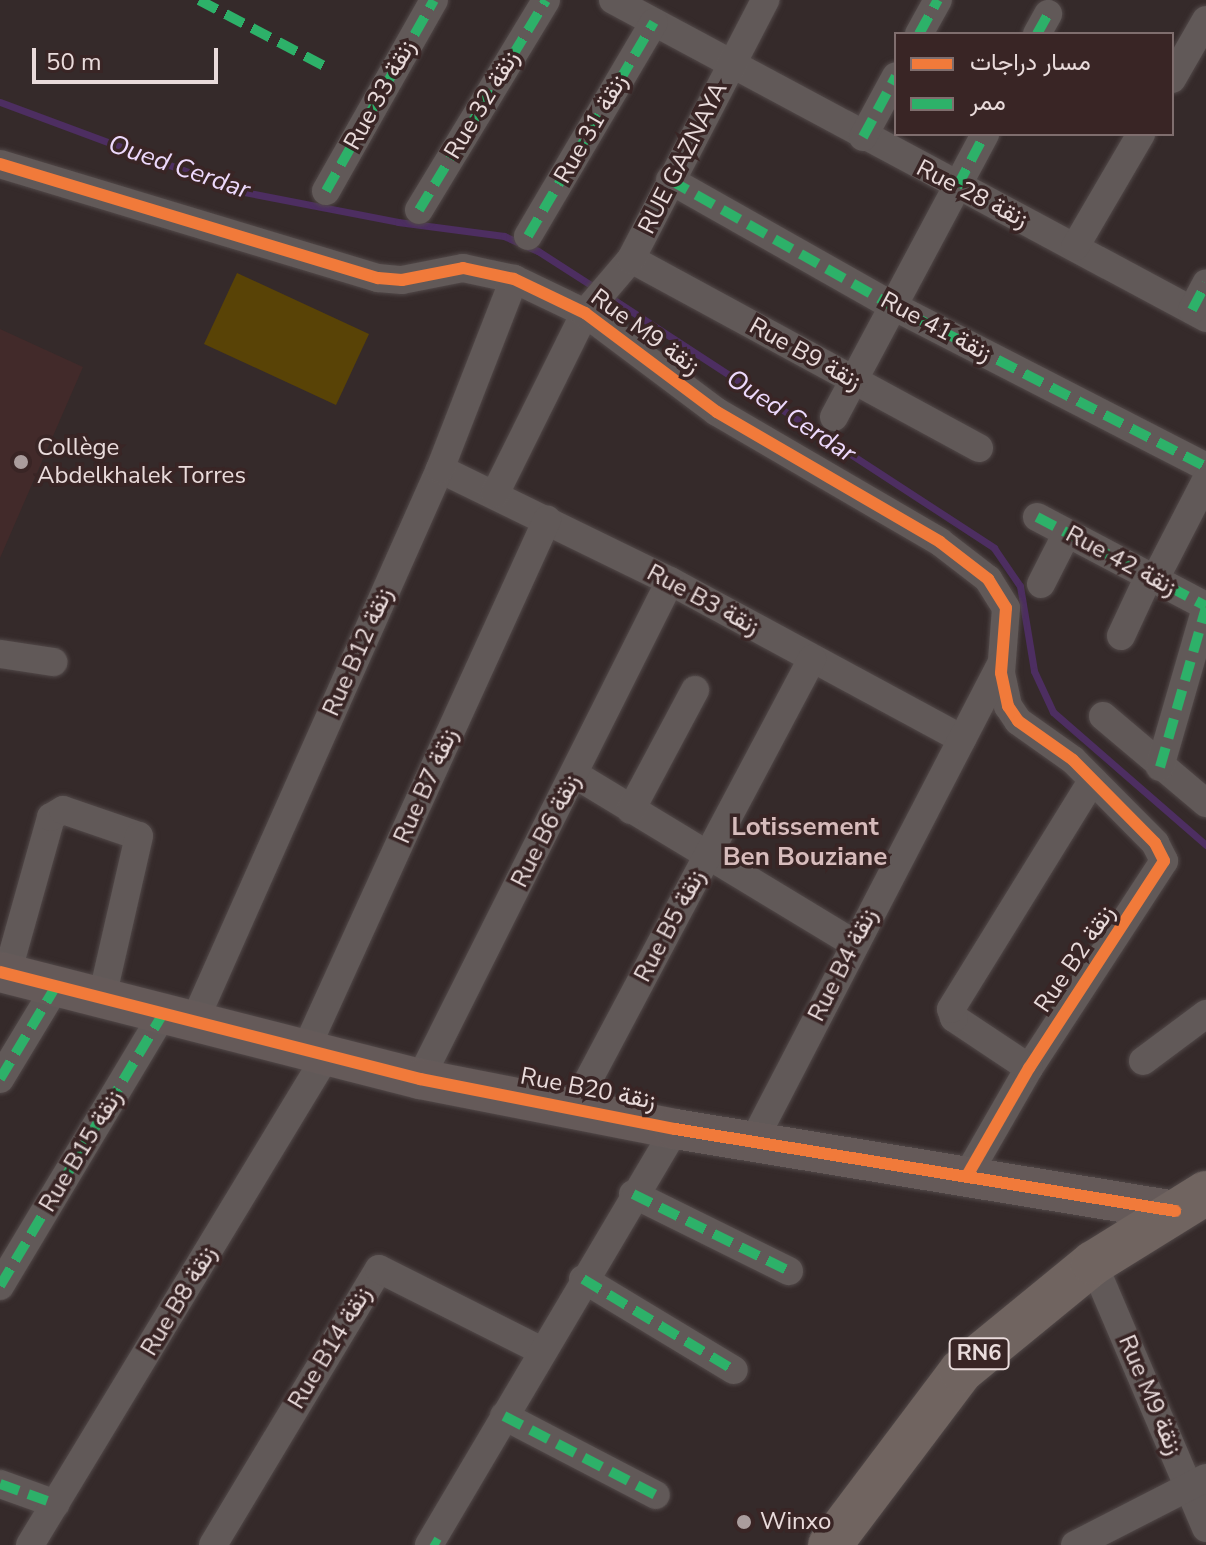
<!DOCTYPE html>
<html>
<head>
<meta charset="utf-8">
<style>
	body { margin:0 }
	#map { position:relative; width:1206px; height:1545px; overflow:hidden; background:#352a2a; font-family:"Nunito Sans",Vazirmatn,sans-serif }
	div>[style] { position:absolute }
	.built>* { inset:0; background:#422a2a }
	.green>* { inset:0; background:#594306 }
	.stream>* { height:7px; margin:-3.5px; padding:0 3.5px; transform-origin:3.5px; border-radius:3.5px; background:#4d2e61 }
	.roads { filter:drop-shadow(0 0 2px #514848) drop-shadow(0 0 2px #514848) }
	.street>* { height:28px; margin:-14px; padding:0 14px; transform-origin:14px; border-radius:14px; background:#615958 }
	.secondary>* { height:40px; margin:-20px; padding:0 20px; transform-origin:20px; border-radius:20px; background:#655a59 }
	.primary>* { height:44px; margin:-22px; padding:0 22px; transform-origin:22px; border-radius:22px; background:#706460 }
	.quiet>* { height:10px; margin-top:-5px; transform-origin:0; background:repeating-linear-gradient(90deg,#2db169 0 20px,transparent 0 30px) }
	.cycleway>* { height:12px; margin:-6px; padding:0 6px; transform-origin:6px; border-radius:6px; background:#f17a3a }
	.dots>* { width:22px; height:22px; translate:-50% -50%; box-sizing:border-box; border:4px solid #392525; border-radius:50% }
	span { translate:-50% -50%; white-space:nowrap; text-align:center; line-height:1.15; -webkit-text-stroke:7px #392525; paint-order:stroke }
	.shield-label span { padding:2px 6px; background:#392525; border:2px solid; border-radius:6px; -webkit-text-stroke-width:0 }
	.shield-label { font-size:22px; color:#e9dbdb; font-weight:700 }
	.street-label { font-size:24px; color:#e9dbdb }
	.poi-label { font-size:24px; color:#e9dbdb }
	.left { translate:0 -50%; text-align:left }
	.water-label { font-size:26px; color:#edd9fc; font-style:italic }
	.neighbourhood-label { font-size:26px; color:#d7bcbc; font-weight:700 }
	.legend { position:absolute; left:894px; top:32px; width:280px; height:104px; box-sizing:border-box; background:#392525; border:2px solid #7f6e6e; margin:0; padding:10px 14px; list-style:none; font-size:24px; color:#e9dbdb }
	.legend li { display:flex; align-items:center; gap:16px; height:40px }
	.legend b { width:40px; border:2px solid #7f6e6e }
	.scale { position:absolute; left:32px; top:48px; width:186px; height:36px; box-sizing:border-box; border:4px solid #e9dbdb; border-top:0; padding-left:10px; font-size:24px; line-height:28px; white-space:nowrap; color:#e9dbdb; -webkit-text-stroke:6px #392525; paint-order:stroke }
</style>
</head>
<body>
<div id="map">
	<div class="built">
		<i style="clip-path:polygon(0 329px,83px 367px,0 558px)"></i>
	</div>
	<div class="green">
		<i style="clip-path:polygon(237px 273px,369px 334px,336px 405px,204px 344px)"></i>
	</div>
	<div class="stream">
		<i style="left:0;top:102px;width:255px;rotate:20.4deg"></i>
		<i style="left:239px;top:191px;width:162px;rotate:11deg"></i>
		<i style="left:398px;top:222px;width:107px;rotate:7.5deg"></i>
		<i style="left:504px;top:236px;width:37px;rotate:24deg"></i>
		<i style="left:538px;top:251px;width:70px;rotate:32.8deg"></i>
		<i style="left:608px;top:296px;width:461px;rotate:33.1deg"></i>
		<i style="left:994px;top:548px;width:46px;rotate:55.6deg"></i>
		<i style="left:1020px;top:586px;width:86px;rotate:80.6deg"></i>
		<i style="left:1034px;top:671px;width:45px;rotate:65.1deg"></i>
		<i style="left:1053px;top:712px;width:203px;rotate:41deg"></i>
	</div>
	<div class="roads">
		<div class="street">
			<i style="left:613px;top:0;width:673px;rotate:28.2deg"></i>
			<i style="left:919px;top:34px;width:39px;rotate:-61deg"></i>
			<i style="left:1037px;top:34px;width:23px;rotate:-61deg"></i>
			<i style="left:1172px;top:79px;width:68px;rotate:-60deg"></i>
			<i style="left:863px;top:137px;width:69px;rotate:-61.6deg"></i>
			<i style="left:0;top:164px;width:395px;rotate:16.8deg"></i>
			<i style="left:378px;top:278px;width:24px;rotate:5deg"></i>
			<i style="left:402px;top:280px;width:62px;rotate:-11.1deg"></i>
			<i style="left:463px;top:268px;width:52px;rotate:12.2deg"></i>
			<i style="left:514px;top:279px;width:79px;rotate:25.6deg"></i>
			<i style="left:585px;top:313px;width:165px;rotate:36.9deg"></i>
			<i style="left:717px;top:412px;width:258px;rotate:30.2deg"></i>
			<i style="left:940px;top:542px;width:61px;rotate:37.6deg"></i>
			<i style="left:988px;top:579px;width:34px;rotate:58deg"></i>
			<i style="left:1006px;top:608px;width:65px;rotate:94.4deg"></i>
			<i style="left:1001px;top:673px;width:34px;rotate:78deg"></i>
			<i style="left:1008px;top:706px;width:18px;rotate:56deg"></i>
			<i style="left:1018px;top:721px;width:67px;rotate:35.3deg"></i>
			<i style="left:1073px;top:760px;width:117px;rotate:45.3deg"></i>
			<i style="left:1155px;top:843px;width:20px;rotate:63deg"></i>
			<i style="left:1164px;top:861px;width:247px;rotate:123.1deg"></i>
			<i style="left:1029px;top:1068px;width:125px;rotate:119.9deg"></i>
			<i style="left:670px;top:180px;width:254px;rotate:29.5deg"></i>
			<i style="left:891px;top:305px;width:354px;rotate:27.2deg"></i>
			<i style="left:326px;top:191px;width:219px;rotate:-60.5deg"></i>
			<i style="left:419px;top:210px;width:245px;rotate:-58.8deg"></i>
			<i style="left:528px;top:236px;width:248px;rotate:-59.5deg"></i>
			<i style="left:1075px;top:247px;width:131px;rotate:-59.7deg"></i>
			<i style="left:631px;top:259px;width:396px;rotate:28.5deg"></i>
			<i style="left:1192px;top:310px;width:30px;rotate:-62deg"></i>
			<i style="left:834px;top:417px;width:321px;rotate:-61.9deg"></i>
			<i style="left:440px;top:469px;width:256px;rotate:26deg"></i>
			<i style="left:670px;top:581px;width:332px;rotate:28.4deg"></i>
			<i style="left:495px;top:494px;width:202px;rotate:-63.6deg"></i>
			<i style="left:585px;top:313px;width:71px;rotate:-49.6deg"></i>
			<i style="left:631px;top:259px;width:292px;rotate:-62.6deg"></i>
			<i style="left:1037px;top:517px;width:191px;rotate:27.8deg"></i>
			<i style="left:1155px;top:579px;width:111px;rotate:-62.7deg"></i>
			<i style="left:1041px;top:584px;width:57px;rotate:-63deg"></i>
			<i style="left:1121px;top:636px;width:66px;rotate:-65deg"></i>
			<i style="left:0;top:654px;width:54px;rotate:8.6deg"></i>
			<i style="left:1103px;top:716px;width:135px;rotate:40.2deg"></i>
			<i style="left:1160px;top:767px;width:166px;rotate:-73.9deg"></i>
			<i style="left:574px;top:774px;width:326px;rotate:31.2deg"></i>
			<i style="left:631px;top:810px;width:136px;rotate:-61.9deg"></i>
			<i style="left:7px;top:974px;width:163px;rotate:-74.3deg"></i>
			<i style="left:51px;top:817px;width:14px;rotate:-30deg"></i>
			<i style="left:63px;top:810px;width:80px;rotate:18.9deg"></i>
			<i style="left:139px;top:836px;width:166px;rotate:102.9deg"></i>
			<i style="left:194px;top:1022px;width:605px;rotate:-66.02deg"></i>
			<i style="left:440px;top:469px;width:204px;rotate:-68.7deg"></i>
			<i style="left:305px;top:1051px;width:584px;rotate:-65.5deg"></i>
			<i style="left:1143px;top:1061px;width:79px;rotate:-36.7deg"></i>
			<i style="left:1029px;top:1068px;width:90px;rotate:-146.3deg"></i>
			<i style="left:954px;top:1018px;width:9px;rotate:-108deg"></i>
			<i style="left:951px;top:1009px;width:268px;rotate:-58.3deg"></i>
			<i style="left:0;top:1079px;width:109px;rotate:-58.9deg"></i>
			<i style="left:420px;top:1079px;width:557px;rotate:-63.34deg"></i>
			<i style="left:573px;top:1109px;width:510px;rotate:-62.03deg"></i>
			<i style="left:754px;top:1140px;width:536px;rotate:-62.57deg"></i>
			<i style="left:633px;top:1194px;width:174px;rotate:26.3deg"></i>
			<i style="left:1093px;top:1263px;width:288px;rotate:66.9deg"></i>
			<i style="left:583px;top:1279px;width:176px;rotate:31.1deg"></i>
			<i style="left:0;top:1286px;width:316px;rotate:-59.1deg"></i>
			<i style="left:504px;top:1416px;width:171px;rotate:27.5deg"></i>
			<i style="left:0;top:1484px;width:59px;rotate:19.7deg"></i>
			<i style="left:30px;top:1545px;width:572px;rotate:-58.81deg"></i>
			<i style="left:213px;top:1545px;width:322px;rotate:-59deg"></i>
			<i style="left:379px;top:1269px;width:182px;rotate:26.7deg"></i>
			<i style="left:429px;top:1545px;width:483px;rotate:-59.4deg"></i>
			<i style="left:1075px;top:1545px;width:147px;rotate:-27.1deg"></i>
		</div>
		<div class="secondary">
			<i style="left:0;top:972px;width:433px;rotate:14.3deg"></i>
			<i style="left:420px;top:1079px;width:260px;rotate:11.1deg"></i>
			<i style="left:675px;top:1129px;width:507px;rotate:9.31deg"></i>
		</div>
		<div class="primary">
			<i style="left:830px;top:1545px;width:218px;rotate:-53deg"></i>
			<i style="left:961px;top:1371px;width:171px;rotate:-39.3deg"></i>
			<i style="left:1093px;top:1263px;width:133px;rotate:-31.8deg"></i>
		</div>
	</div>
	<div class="quiet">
		<i style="left:199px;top:0;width:146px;rotate:27.8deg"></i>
		<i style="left:919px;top:34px;width:39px;rotate:-61deg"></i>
		<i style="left:1037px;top:34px;width:23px;rotate:-61deg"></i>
		<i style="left:863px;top:137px;width:69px;rotate:-61.6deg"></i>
		<i style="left:670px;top:180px;width:254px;rotate:29.5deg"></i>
		<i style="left:891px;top:305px;width:354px;rotate:27.2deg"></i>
		<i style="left:957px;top:187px;width:60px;rotate:-62.2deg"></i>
		<i style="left:326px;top:191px;width:219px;rotate:-60.5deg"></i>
		<i style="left:419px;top:210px;width:245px;rotate:-58.8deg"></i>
		<i style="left:528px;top:236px;width:248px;rotate:-59.5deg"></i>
		<i style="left:1192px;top:310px;width:30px;rotate:-62deg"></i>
		<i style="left:1037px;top:517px;width:191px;rotate:27.8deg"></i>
		<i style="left:1160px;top:767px;width:166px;rotate:-73.9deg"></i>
		<i style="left:0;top:1079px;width:109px;rotate:-58.9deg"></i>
		<i style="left:633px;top:1194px;width:174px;rotate:26.3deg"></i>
		<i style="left:583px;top:1279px;width:176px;rotate:31.1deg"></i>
		<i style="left:0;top:1286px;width:316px;rotate:-59.1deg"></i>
		<i style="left:504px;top:1416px;width:171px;rotate:27.5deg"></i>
		<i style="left:0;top:1484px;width:59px;rotate:19.7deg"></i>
		<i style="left:432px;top:1541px;width:8px;rotate:30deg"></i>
	</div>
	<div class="cycleway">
		<i style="left:0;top:164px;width:395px;rotate:16.8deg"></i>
		<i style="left:378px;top:278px;width:24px;rotate:5deg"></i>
		<i style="left:402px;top:280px;width:62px;rotate:-11.1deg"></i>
		<i style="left:463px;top:268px;width:52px;rotate:12.2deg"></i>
		<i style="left:514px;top:279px;width:79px;rotate:25.6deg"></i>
		<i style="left:585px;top:313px;width:165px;rotate:36.9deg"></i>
		<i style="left:717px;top:412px;width:258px;rotate:30.2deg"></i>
		<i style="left:940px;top:542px;width:61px;rotate:37.6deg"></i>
		<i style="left:988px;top:579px;width:34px;rotate:58deg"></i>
		<i style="left:1006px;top:608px;width:65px;rotate:94.4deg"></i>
		<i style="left:1001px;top:673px;width:34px;rotate:78deg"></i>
		<i style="left:1008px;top:706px;width:18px;rotate:56deg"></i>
		<i style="left:1018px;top:721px;width:67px;rotate:35.3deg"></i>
		<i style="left:1073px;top:760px;width:117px;rotate:45.3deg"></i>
		<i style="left:1155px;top:843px;width:20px;rotate:63deg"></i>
		<i style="left:1164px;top:861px;width:247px;rotate:123.1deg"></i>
		<i style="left:1029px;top:1068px;width:125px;rotate:119.9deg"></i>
		<i style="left:0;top:972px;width:433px;rotate:14.3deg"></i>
		<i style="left:420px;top:1079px;width:260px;rotate:11.1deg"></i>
		<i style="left:675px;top:1129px;width:507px;rotate:9.31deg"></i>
	</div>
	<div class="dots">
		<i style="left:21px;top:462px;background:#aa9d9d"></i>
		<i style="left:744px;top:1522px;background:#aa9d9d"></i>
	</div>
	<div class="shield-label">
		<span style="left:979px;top:1354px">RN6</span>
	</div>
	<div class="street-label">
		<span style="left:380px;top:95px;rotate:-61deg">Rue 33 زنقة</span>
		<span style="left:482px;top:105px;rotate:-59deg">Rue 32 زنقة</span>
		<span style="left:591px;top:129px;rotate:-60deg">Rue 31 زنقة</span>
		<span style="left:683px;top:158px;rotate:-63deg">RUE GAZNAYA</span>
		<span style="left:972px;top:194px;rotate:27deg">Rue 28 زنقة</span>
		<span style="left:936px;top:327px;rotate:28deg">Rue 41 زنقة</span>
		<span style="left:645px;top:332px;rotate:36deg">Rue M9 زنقة</span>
		<span style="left:805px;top:354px;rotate:29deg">Rue B9 زنقة</span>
		<span style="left:1121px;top:561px;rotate:28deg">Rue 42 زنقة</span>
		<span style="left:703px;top:600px;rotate:28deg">Rue B3 زنقة</span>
		<span style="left:358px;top:652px;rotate:-66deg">Rue B12 زنقة</span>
		<span style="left:426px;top:786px;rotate:-66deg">Rue B7 زنقة</span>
		<span style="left:546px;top:831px;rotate:-63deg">Rue B6 زنقة</span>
		<span style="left:670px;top:926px;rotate:-62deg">Rue B5 زنقة</span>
		<span style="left:1075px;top:959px;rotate:-56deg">Rue B2 زنقة</span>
		<span style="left:843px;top:965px;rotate:-63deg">Rue B4 زنقة</span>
		<span style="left:588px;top:1089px;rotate:11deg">Rue B20 زنقة</span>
		<span style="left:81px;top:1151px;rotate:-59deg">Rue B15 زنقة</span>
		<span style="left:179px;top:1301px;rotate:-59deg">Rue B8 زنقة</span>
		<span style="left:330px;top:1348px;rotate:-59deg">Rue B14 زنقة</span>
		<span style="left:1150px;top:1395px;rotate:67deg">Rue M9 زنقة</span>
	</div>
	<div class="poi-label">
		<span class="left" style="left:37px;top:462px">Collège<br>Abdelkhalek Torres</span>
		<span class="left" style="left:760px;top:1522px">Winxo</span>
	</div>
	<div class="water-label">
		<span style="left:179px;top:167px;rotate:19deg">Oued Cerdar</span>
		<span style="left:791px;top:416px;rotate:33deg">Oued Cerdar</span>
	</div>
	<div class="neighbourhood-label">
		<span style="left:805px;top:842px">Lotissement<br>Ben Bouziane</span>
	</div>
	<ul class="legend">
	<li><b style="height:10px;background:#f17a3a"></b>مسار دراجات</li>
	<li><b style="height:10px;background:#2db169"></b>ممر</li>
	</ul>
	<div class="scale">50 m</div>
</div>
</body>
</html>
